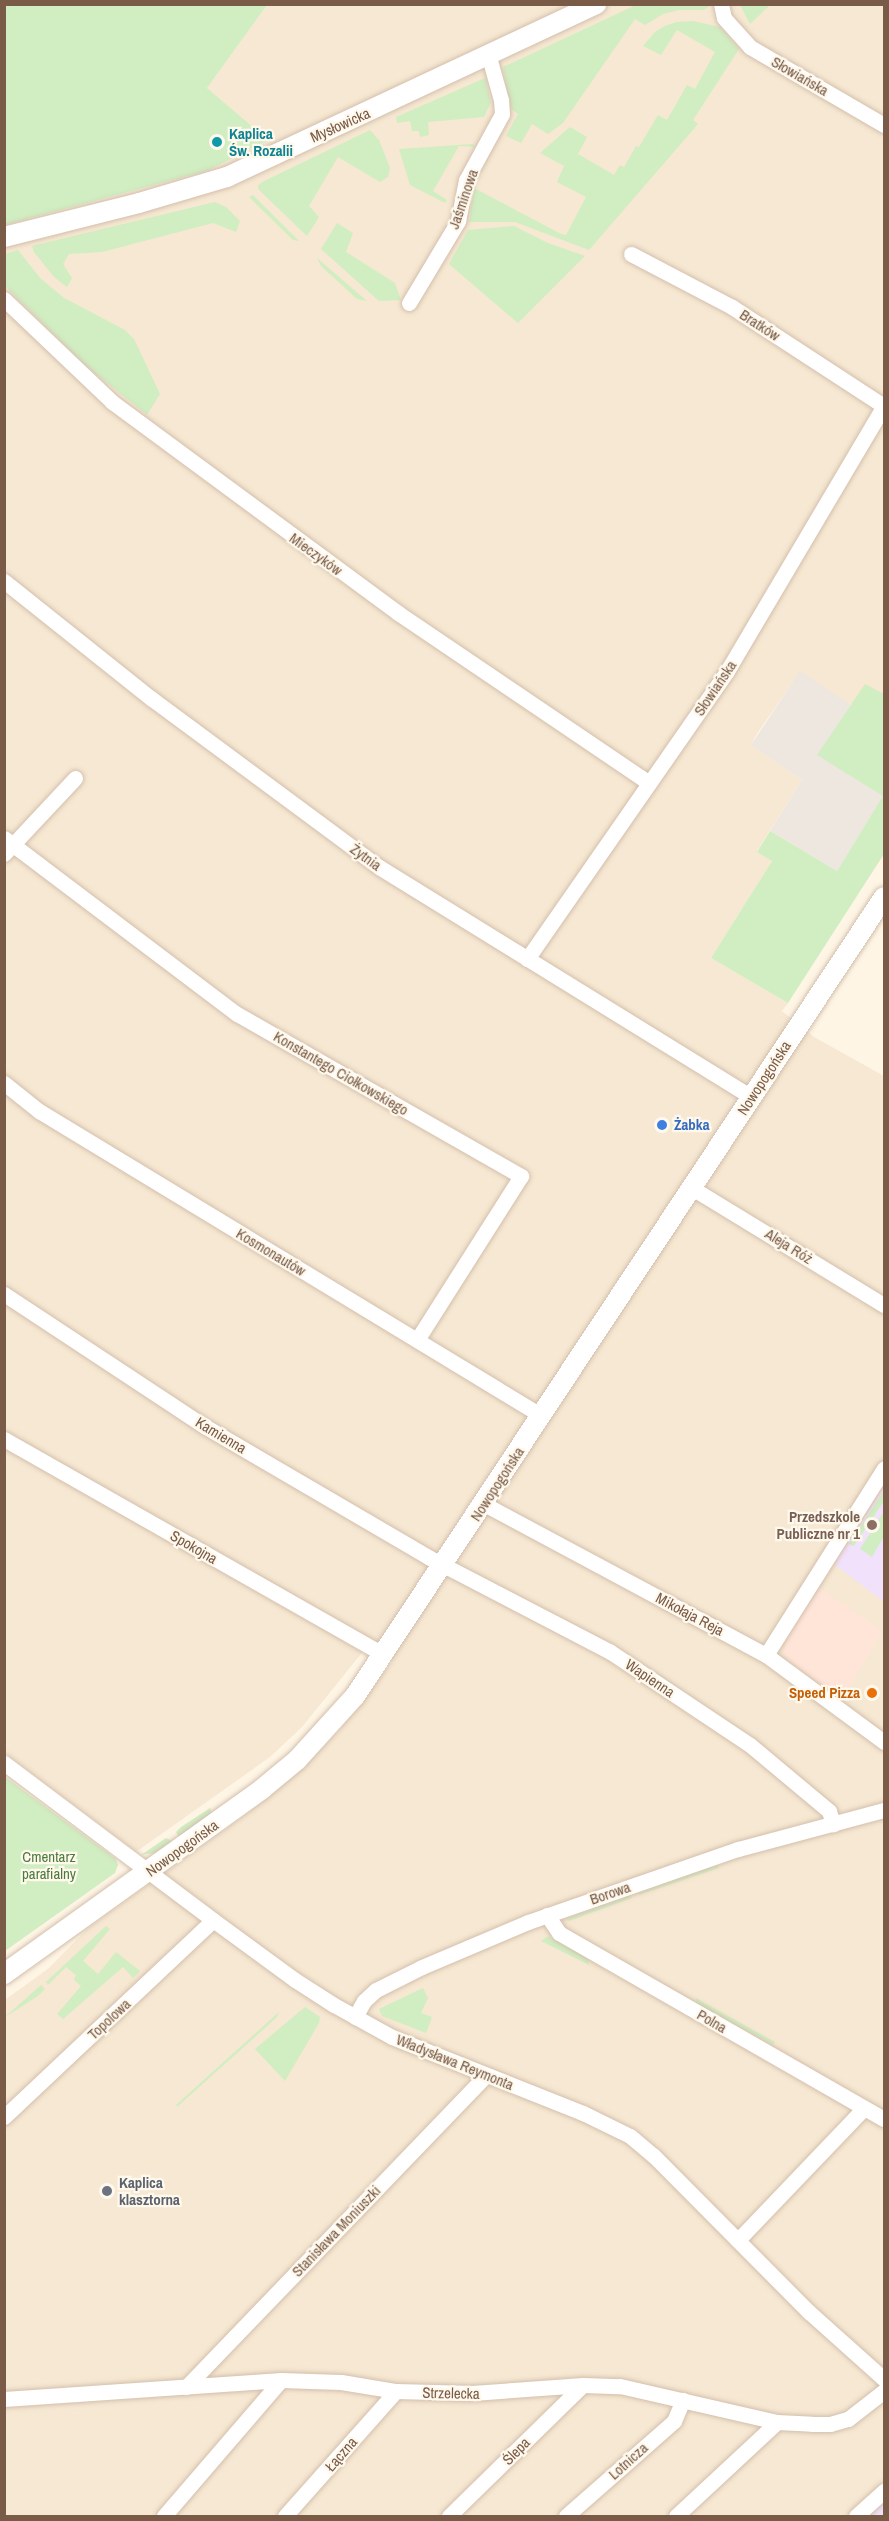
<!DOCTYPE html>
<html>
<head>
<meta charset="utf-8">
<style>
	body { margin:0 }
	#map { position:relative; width:889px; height:2521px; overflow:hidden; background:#fef5e5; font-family:"Archivo Narrow",sans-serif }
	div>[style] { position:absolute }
	.residential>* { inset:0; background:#f6e8d2 }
	.commercial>* { inset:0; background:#ffe5d8 }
	.industrial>* { inset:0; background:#eee7df }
	.education>* { inset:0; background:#f2e1fb }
	.green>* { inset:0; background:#d1edc2 }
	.roads { filter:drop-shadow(0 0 2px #d3bfac) drop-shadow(0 0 2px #d3bfac) }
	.minor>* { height:15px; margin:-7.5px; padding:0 7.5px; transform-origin:7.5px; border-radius:7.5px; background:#fff }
	.tertiary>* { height:20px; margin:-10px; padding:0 10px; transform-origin:10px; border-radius:10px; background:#fff }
	.dots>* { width:16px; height:16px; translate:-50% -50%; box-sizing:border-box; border:3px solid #fff9ed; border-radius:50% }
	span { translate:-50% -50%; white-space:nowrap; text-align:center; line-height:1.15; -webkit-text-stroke:4.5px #fff9ed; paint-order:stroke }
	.street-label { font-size:15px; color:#795b47 }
	.culture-label { font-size:15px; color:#0d838f; font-weight:700 }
	.left { translate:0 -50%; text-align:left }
	.shop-label { font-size:15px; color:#366cbe; font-weight:700 }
	.education-label { font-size:15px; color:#785e54; font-weight:700 }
	.right { translate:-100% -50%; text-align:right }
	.food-label { font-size:15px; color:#c56008; font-weight:700 }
	.park-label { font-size:15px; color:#4c7a3c }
	.worship-label { font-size:15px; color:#5b616d; font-weight:700 }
	.frame { position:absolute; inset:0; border:6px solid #795b47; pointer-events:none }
</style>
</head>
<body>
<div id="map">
	<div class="residential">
		<i style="clip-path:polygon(267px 5px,884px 5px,884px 694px,865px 685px,851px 705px,800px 672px,758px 732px,751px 745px,802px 780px,757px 851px,772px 861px,711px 958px,788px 1003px,782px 1011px,814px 1037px,884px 1076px,884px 2516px,5px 2516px,5px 2000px,49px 1968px,88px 1928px,247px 1814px,306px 1764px,338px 1732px,393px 1661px,369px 1644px,302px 1727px,270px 1757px,136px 1852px,5px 1753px,5px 225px,207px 171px,267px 140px,207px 88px)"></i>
	</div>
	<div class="commercial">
		<i style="clip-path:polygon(818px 1587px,883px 1631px,842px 1699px,783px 1656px,786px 1642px)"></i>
	</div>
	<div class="industrial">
		<i style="clip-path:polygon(800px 671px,851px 705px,818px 755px,884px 795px,837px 871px,770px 831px,802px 780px,751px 745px)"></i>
	</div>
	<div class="education">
		<i style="clip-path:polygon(884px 1486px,884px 1602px,834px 1564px)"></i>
		<i style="clip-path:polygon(884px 2499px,884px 2516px,865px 2516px)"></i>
	</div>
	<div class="green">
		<i style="clip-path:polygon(5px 4px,267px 5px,207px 88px,268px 140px,207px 171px,5px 225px)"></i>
		<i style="clip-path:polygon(636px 5px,711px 5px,704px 10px,679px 10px,663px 14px,645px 25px,635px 19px,563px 123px,548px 134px,532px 124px,521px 143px,506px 136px,518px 114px,511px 109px,503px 67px)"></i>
		<i style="clip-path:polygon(740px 5px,740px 4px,770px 5px,750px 24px)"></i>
		<i style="clip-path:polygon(693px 21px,720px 27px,739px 49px,693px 120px,698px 124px,589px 250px,515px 222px,469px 222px,474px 188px,561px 234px,566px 235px,586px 197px,557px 182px,564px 166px,540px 153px,570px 127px,587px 137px,578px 154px,614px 175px,620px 165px,624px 167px,636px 146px,639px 147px,658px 115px,667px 120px,687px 85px,695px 89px,715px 52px,677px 30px,661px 55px,643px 46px,655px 32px,665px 26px,676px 22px)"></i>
		<i style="clip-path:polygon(485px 78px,491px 102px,484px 117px,428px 122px,429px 135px,420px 137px,419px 131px,412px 131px,410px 121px,397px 123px,396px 117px)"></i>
		<i style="clip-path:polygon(370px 130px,379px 140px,390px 168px,388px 177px,380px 182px,338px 157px,309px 206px,319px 217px,307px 236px,259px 190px,258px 186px,262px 182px)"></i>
		<i style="clip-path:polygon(473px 144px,476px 147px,459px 146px,433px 191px,447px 200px,445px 203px,410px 185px,399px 149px)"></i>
		<i style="clip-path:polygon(253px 195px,299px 241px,293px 240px,249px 197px)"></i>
		<i style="clip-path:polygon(215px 202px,226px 207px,240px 221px,236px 232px,213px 223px,102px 252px,69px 254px,63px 264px,72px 278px,67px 287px,54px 277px,34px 252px,32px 246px)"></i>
		<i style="clip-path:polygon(337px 223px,353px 233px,346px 252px,395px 283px,401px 300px,379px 301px,321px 249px)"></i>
		<i style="clip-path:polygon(514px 226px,548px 243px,585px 256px,518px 323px,449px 264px,468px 230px)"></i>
		<i style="clip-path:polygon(18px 250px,40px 278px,64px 298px,125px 330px,134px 339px,160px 394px,147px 415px,86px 366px,5px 286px,5px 254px)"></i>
		<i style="clip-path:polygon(317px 258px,367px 301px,357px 299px,321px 266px)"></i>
		<i style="clip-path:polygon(865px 684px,884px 694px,884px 854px,788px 1003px,711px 958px,772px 861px,757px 852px,770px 831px,837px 871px,883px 796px,817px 755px)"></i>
		<i style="clip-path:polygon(884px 1491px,884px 1501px,854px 1546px,849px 1544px)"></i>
		<i style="clip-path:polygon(884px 1511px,884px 1536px,872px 1557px,860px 1549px)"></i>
		<i style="clip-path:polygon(4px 1776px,116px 1859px,118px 1865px,115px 1873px,5px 1951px)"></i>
		<i style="clip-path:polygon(210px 1808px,212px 1812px,179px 1837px,176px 1832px,181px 1827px)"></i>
		<i style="clip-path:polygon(166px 1838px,172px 1841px,155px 1853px,141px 1855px)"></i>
		<i style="clip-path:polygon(718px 1865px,719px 1868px,639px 1895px,638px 1893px)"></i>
		<i style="clip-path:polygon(630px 1895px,632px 1898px,569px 1921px,566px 1919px)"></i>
		<i style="clip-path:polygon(106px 1926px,110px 1929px,83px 1961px,98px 1974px,116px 1952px,140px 1971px,133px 1978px,123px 1967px,63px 2019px,57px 2014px,81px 1986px,74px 1980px,76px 1975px,66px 1967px,48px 1985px,46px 1982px)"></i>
		<i style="clip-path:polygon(548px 1936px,589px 1959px,589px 1965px,541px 1941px)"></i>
		<i style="clip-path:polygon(41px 1985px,45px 1989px,38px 1996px,5px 2017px)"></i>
		<i style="clip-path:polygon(423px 1988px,428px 1998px,421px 2013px,432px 2017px,426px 2033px,382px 2016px,379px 2009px)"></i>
		<i style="clip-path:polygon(696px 1998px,775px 2042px,773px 2045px,696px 2003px)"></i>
		<i style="clip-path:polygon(305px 2007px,320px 2017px,319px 2023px,285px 2081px,255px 2049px)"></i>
		<i style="clip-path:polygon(279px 2012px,277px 2017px,178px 2106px,175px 2106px)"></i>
	</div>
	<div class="roads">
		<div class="minor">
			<i style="left:721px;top:4px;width:14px;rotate:78deg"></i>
			<i style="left:724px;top:18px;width:39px;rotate:48deg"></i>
			<i style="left:750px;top:47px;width:155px;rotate:30.2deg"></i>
			<i style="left:631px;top:254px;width:114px;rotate:27.7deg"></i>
			<i style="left:732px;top:307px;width:181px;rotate:33.1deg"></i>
			<i style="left:4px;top:299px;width:149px;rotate:43.6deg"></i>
			<i style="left:112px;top:402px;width:355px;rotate:36.4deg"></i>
			<i style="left:398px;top:613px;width:303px;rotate:34.1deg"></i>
			<i style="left:409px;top:303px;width:96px;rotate:-59.1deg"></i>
			<i style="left:458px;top:221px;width:42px;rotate:-79deg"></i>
			<i style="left:466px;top:180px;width:75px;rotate:-61.4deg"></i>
			<i style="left:502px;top:114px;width:14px;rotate:-94deg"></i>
			<i style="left:501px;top:100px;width:45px;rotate:-105.6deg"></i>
			<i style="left:4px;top:581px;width:189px;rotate:38.6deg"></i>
			<i style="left:152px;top:699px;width:282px;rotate:36.5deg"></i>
			<i style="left:379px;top:867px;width:438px;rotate:31.7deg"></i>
			<i style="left:4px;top:838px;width:292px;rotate:37.1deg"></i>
			<i style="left:237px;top:1014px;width:327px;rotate:29.7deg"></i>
			<i style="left:521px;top:1176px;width:194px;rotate:122.4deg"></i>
			<i style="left:4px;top:854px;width:104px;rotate:-46.9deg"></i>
			<i style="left:527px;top:959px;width:351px;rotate:-55.2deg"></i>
			<i style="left:727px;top:671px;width:309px;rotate:-59.4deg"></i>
			<i style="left:4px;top:1083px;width:45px;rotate:38.7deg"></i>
			<i style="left:39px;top:1111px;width:588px;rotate:31.23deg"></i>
			<i style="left:692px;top:1188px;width:225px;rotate:31.4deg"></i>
			<i style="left:4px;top:1294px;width:242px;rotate:33.4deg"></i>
			<i style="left:206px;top:1427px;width:259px;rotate:30.3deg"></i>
			<i style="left:430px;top:1558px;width:202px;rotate:27.5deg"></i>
			<i style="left:609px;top:1651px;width:169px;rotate:33.7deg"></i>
			<i style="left:750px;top:1745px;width:103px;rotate:39.9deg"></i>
			<i style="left:829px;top:1811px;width:14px;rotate:73deg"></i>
			<i style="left:4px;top:1439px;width:437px;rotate:29.6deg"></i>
			<i style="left:484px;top:1504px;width:320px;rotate:28.2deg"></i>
			<i style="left:766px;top:1655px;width:147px;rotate:36.4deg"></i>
			<i style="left:766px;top:1655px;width:221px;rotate:-57.7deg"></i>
			<i style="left:4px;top:1763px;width:261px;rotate:36.9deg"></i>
			<i style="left:213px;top:1920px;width:102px;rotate:36.2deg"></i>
			<i style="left:295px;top:1980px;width:46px;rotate:32.7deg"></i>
			<i style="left:334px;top:2005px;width:66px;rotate:28.9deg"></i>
			<i style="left:392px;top:2037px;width:206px;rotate:21.7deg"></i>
			<i style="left:583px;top:2113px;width:52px;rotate:26.1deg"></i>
			<i style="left:630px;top:2136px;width:31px;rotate:40deg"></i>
			<i style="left:654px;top:2156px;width:220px;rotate:45.2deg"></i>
			<i style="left:809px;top:2312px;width:101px;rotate:41.8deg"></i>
			<i style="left:547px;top:1915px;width:22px;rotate:56deg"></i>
			<i style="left:559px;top:1933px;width:374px;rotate:29.8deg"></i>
			<i style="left:355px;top:2017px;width:18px;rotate:-61deg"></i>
			<i style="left:364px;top:2001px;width:16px;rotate:-43deg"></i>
			<i style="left:376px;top:1990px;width:51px;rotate:-26.6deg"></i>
			<i style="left:422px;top:1967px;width:115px;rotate:-23deg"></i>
			<i style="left:528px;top:1922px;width:222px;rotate:-19.2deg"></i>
			<i style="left:738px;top:1849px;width:151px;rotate:-15deg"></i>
			<i style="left:4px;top:2117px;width:287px;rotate:-43.3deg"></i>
			<i style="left:738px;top:2240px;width:182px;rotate:-46.3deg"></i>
			<i style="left:186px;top:2387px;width:431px;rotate:-46.1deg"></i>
			<i style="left:4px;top:2399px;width:278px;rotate:-3.9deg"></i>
			<i style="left:281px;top:2380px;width:60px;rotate:1.9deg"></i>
			<i style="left:341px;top:2382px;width:56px;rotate:9.3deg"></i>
			<i style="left:396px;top:2391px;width:76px;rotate:1.5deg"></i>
			<i style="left:472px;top:2393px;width:111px;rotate:-4.1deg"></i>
			<i style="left:583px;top:2385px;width:37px;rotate:2deg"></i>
			<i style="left:620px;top:2386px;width:161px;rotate:12.9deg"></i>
			<i style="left:777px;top:2422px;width:35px;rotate:3deg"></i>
			<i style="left:812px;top:2424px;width:18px"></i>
			<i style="left:830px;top:2424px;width:19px;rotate:-16deg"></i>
			<i style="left:848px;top:2419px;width:46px;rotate:-37.9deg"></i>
			<i style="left:164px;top:2516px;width:179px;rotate:-49.3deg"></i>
			<i style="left:285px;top:2516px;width:167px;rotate:-48.4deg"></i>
			<i style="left:449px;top:2516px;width:187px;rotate:-44.4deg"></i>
			<i style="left:566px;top:2516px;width:144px;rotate:-41.3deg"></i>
			<i style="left:674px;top:2421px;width:23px;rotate:-67deg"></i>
			<i style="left:676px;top:2516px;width:138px;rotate:-42.9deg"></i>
			<i style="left:856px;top:2516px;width:38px;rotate:-42deg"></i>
		</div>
		<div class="tertiary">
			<i style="left:4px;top:237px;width:139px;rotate:-14.1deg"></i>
			<i style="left:139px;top:203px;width:92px;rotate:-16.5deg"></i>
			<i style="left:227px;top:177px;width:408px;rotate:-25.1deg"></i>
			<i style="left:4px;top:1974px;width:317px;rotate:-35.6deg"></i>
			<i style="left:262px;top:1789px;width:45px;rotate:-39.6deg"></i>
			<i style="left:297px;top:1760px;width:86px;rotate:-47.8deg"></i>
			<i style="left:355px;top:1696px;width:958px;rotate:-56.49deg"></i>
		</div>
	</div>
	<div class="dots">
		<i style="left:217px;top:142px;background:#0f9aa8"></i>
		<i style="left:662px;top:1125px;background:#3f7fe0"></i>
		<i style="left:872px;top:1525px;background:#8d6e63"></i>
		<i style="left:872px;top:1693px;background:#e8710a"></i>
		<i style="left:107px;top:2191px;background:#6b7280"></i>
	</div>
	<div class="street-label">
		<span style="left:800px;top:76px;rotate:30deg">Słowiańska</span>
		<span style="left:340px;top:125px;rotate:-24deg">Mysłowicka</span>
		<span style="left:463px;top:199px;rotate:-71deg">Jaśminowa</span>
		<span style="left:760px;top:325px;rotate:33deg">Bratków</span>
		<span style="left:316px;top:554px;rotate:36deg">Mieczyków</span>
		<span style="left:715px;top:688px;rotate:-56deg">Słowiańska</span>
		<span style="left:366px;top:857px;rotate:36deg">Żytnia</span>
		<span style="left:341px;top:1073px;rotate:30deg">Konstantego Ciołkowskiego</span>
		<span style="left:764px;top:1078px;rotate:-57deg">Nowopogońska</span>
		<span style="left:789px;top:1246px;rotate:32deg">Aleja Róż</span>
		<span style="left:271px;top:1252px;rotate:31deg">Kosmonautów</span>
		<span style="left:221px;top:1435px;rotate:31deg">Kamienna</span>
		<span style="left:497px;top:1484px;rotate:-57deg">Nowopogońska</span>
		<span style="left:194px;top:1547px;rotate:30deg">Spokojna</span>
		<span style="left:690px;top:1614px;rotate:28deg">Mikołaja Reja</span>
		<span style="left:650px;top:1678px;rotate:34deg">Wapienna</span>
		<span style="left:182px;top:1848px;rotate:-36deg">Nowopogońska</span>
		<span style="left:610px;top:1893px;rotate:-19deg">Borowa</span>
		<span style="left:109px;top:2019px;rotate:-43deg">Topolowa</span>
		<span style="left:712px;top:2021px;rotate:30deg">Polna</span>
		<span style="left:455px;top:2062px;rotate:22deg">Władysława Reymonta</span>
		<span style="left:336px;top:2231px;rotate:-46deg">Stanisława Moniuszki</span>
		<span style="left:451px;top:2393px;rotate:1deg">Strzelecka</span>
		<span style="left:516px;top:2451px;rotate:-45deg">Ślepa</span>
		<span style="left:341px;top:2454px;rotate:-49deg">Łączna</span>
		<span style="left:628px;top:2461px;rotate:-42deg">Lotnicza</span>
	</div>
	<div class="culture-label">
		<span class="left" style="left:229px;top:142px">Kaplica<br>Św. Rozalii</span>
	</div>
	<div class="shop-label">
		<span class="left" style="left:674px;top:1125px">Żabka</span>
	</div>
	<div class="education-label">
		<span class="right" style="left:860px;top:1525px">Przedszkole<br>Publiczne nr 1</span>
	</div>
	<div class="food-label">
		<span class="right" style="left:860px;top:1693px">Speed Pizza</span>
	</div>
	<div class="park-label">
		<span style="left:49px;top:1865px">Cmentarz<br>parafialny</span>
	</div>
	<div class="worship-label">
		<span class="left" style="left:119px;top:2191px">Kaplica<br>klasztorna</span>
	</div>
	<div class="frame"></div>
</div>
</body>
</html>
